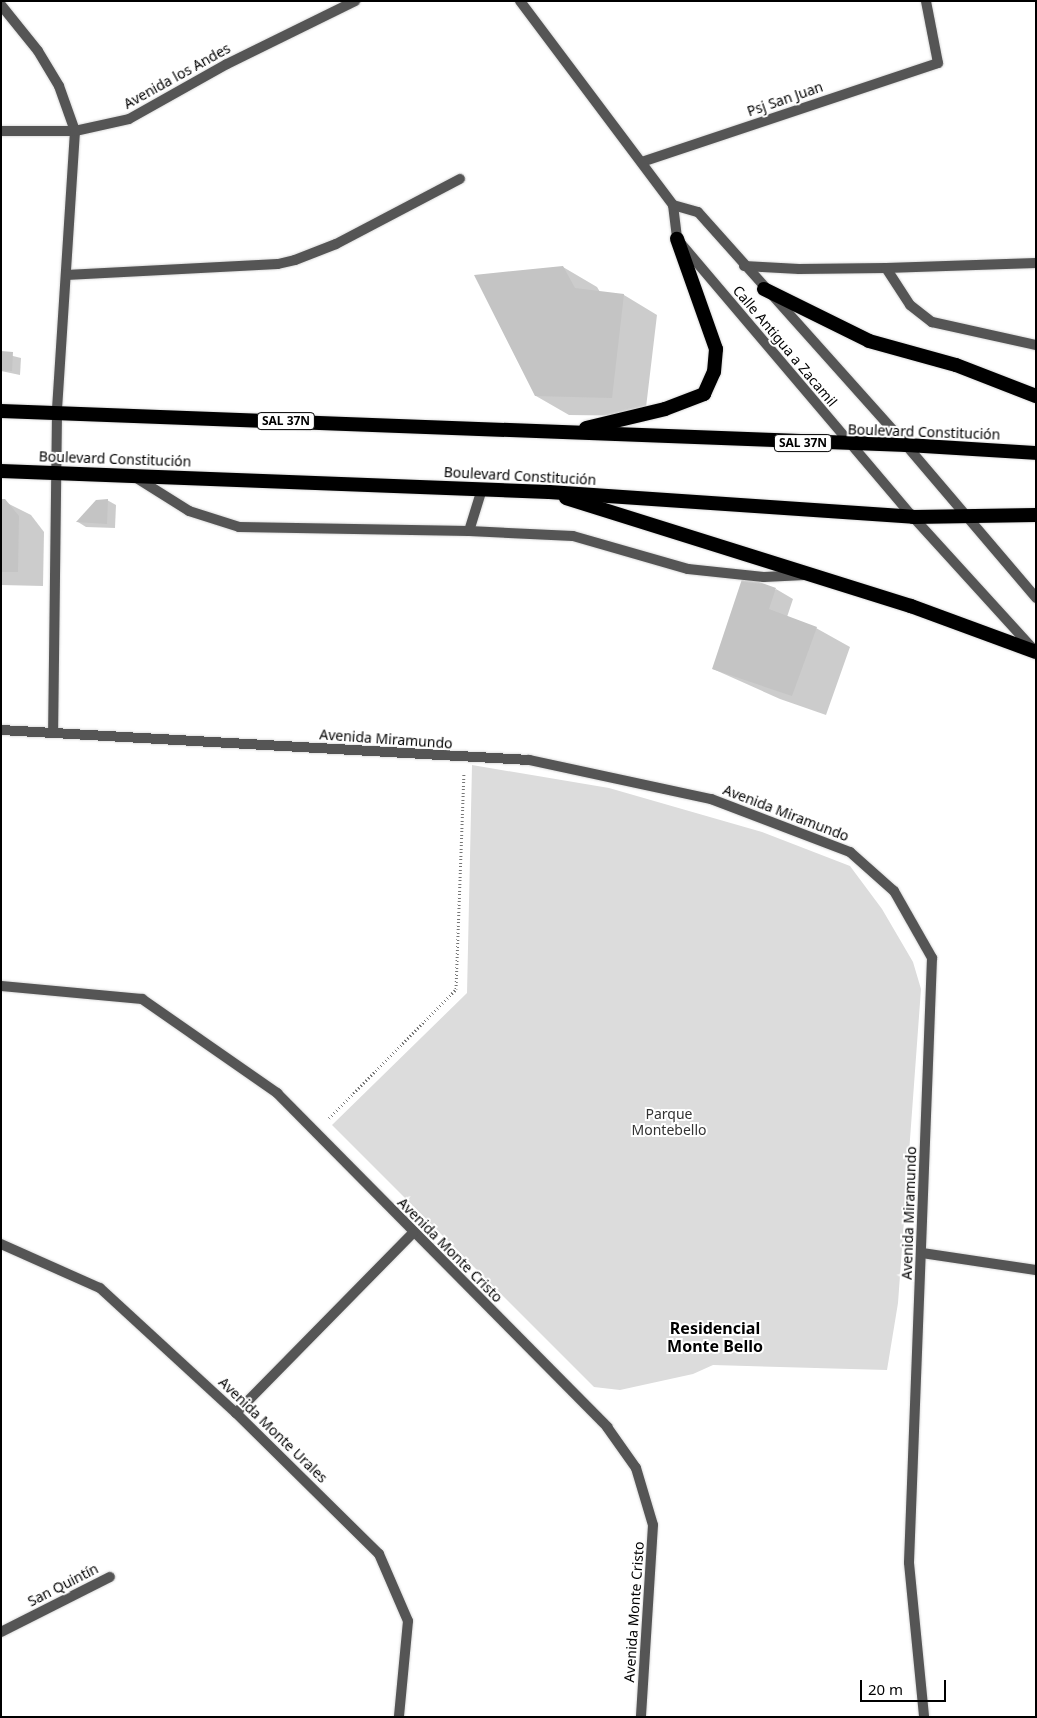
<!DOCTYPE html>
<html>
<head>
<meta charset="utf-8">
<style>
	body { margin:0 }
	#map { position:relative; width:1037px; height:1718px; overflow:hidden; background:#fff; font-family:"Noto Sans",sans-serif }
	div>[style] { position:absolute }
	.green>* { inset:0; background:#dcdcdc }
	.shadow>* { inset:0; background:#0003 }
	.building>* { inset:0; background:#c4c4c4 }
	.path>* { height:3px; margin-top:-1.5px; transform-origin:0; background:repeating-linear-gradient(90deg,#777 0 1px,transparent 0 3.5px) }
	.roads { filter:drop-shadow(0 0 1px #dbdbdb) drop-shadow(0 0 1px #dbdbdb) }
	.service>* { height:10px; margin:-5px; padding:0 5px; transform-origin:5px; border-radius:5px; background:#555 }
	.minor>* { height:10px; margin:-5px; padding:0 5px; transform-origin:5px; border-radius:5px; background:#555 }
	.tertiary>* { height:10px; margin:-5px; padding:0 5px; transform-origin:5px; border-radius:5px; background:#555 }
	.trunk>* { height:14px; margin:-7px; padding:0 7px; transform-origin:7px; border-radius:7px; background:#000 }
	span { translate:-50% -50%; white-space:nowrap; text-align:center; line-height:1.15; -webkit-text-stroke:4px #fff; paint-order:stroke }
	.shield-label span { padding:1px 4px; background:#fff; border:1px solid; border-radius:4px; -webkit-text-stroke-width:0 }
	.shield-label { font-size:12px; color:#000; font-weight:700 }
	.street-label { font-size:14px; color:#000 }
	.park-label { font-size:14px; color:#333 }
	.quarter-label { font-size:16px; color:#000; font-weight:700 }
	.frame { position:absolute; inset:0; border:2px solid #000; pointer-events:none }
	.scale { position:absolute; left:860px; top:1680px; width:86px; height:22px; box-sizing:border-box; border:2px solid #000; border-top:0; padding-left:6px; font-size:15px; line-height:18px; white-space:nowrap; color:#000; -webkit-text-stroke:4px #fff; paint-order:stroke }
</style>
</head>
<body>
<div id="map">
	<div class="green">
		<i style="clip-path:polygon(472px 765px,609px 788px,762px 832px,850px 866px,882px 909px,913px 962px,921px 989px,898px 1303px,887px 1370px,713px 1365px,693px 1374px,620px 1390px,594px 1387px,332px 1125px,467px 993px)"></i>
	</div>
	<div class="shadow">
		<i style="clip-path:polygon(563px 267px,597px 287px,600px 292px,624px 295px,657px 315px,645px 416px,569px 415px,536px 396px)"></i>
		<i style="clip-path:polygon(1px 353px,21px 358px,20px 375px,1px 371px)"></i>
		<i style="clip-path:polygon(1px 500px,31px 515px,44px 532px,43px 586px,1px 585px)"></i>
		<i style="clip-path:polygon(107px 500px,116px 505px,115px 528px,86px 527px,78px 522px,97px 501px)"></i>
		<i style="clip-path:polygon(776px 589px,793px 599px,787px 617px,816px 628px,850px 647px,826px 715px,780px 699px,713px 669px)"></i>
		<i style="clip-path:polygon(1px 776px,2px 776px,1px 837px)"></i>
	</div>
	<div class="building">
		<i style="clip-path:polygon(563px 266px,575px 288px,624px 294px,612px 398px,535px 396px,474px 275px)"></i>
		<i style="clip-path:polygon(1px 351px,13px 352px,12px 371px,1px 370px)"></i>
		<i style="clip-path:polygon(1px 499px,5px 499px,19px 516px,18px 572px,1px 572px)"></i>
		<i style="clip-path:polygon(108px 499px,107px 524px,76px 522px,96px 500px)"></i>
		<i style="clip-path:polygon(743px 576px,776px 588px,769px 609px,817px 627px,792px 696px,712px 669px)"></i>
	</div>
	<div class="path">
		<i style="left:329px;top:1118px;width:181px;rotate:-45.4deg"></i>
		<i style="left:456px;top:989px;width:215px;rotate:-87.9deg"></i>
	</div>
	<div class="roads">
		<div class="service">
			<i style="left:744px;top:266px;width:55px;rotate:3.1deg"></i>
			<i style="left:799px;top:269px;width:87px;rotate:-0.7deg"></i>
			<i style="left:886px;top:268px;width:44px;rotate:57deg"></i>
			<i style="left:910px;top:305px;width:28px;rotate:38deg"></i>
			<i style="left:932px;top:322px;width:107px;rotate:12.5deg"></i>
			<i style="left:886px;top:268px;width:150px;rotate:-1.9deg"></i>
		</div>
		<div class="minor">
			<i style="left:1px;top:5px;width:59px;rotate:51.2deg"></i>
			<i style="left:38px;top:51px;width:41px;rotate:59deg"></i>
			<i style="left:59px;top:86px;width:48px;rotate:70.4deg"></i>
			<i style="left:75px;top:131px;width:283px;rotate:93.7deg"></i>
			<i style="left:57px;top:413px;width:317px;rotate:90.7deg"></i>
			<i style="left:1px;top:131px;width:74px"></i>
			<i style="left:75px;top:131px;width:55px;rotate:-12.5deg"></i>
			<i style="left:129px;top:119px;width:112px;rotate:-29.3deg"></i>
			<i style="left:227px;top:64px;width:143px;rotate:-26.2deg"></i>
			<i style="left:642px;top:162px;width:312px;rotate:-18.5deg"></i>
			<i style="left:938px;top:63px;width:63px;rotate:-101deg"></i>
			<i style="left:66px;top:275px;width:212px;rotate:-3deg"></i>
			<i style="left:278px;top:264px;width:17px;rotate:-13deg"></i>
			<i style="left:295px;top:260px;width:44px;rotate:-21.3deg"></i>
			<i style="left:336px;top:244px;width:140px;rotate:-27.7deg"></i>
			<i style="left:135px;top:477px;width:64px;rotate:32.2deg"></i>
			<i style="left:189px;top:511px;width:52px;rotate:17.7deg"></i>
			<i style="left:239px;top:527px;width:230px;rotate:1deg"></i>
			<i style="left:469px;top:531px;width:44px;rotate:-72.8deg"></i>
			<i style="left:469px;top:531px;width:104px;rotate:2.8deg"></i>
			<i style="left:573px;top:536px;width:120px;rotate:16deg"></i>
			<i style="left:688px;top:569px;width:76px;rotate:6deg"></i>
			<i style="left:764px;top:577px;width:41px;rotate:-2.8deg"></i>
			<i style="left:1px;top:730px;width:529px;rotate:3.25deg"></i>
			<i style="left:529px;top:760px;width:186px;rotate:12.1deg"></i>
			<i style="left:711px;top:799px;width:149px;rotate:20.9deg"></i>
			<i style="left:850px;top:852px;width:59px;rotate:41.6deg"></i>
			<i style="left:894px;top:891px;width:77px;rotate:60.4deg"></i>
			<i style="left:932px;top:958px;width:605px;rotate:92.18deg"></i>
			<i style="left:909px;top:1563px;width:155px;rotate:84.4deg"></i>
			<i style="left:1px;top:986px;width:142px;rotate:5.3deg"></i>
			<i style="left:142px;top:999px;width:165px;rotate:34.8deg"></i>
			<i style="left:277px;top:1093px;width:470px;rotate:45.3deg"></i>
			<i style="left:607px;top:1427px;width:50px;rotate:54.7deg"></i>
			<i style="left:636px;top:1468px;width:59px;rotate:73.4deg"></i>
			<i style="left:653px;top:1525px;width:192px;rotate:93.6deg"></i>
			<i style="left:1px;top:1244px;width:108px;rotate:24deg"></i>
			<i style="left:100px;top:1288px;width:185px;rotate:42.6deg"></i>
			<i style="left:236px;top:1413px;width:201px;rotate:44.6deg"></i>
			<i style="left:379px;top:1554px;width:73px;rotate:66.6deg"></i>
			<i style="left:408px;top:1621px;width:96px;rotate:95.4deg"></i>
			<i style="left:922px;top:1253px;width:115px;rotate:8.5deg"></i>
			<i style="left:236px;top:1413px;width:252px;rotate:-45.5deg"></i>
			<i style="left:1px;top:1632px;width:122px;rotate:-26.8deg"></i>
		</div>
		<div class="tertiary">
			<i style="left:520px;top:1px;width:255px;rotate:53.1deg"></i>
			<i style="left:673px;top:205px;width:34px;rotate:83deg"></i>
			<i style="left:677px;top:239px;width:365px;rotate:49.7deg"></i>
			<i style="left:913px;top:517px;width:180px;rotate:47.7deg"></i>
			<i style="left:673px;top:205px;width:26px;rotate:16deg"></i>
			<i style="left:698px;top:212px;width:312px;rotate:48.2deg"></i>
			<i style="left:906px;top:445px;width:201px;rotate:49.6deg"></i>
		</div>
		<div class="trunk">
			<i style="left:764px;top:289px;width:117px;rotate:26.3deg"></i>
			<i style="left:869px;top:341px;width:90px;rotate:15.4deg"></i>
			<i style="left:956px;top:365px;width:86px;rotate:21.2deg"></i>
			<i style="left:1px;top:411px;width:906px;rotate:2.15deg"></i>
			<i style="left:906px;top:445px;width:130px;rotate:3.5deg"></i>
			<i style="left:586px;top:428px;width:81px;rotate:-13.5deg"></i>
			<i style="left:665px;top:409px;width:42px;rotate:-21deg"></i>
			<i style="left:704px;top:394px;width:24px;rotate:-66deg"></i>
			<i style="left:714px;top:372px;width:23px;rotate:-85deg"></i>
			<i style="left:716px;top:349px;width:117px;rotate:-109.5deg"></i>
			<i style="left:1px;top:471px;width:548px;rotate:2.19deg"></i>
			<i style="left:549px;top:492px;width:365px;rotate:3.9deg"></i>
			<i style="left:913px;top:517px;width:123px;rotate:-0.9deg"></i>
			<i style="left:566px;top:498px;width:362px;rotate:17.4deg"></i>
			<i style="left:911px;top:606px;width:133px;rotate:20.2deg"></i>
		</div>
	</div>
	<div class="shield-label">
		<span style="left:286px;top:421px">SAL 37N</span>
		<span style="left:803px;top:443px">SAL 37N</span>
	</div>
	<div class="street-label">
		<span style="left:177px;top:76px;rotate:-29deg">Avenida los Andes</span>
		<span style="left:785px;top:99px;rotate:-19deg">Psj San Juan</span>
		<span style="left:785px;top:346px;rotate:50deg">Calle Antigua a Zacamil</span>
		<span style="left:924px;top:432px;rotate:2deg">Boulevard Constitución</span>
		<span style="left:115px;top:459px;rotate:2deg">Boulevard Constitución</span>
		<span style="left:520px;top:476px;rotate:3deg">Boulevard Constitución</span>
		<span style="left:386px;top:739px;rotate:4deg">Avenida Miramundo</span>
		<span style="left:786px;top:813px;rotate:21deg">Avenida Miramundo</span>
		<span style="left:909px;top:1213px;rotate:-88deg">Avenida Miramundo</span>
		<span style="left:450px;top:1250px;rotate:45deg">Avenida Monte Cristo</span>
		<span style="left:273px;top:1430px;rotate:44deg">Avenida Monte Urales</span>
		<span style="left:63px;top:1585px;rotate:-27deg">San Quintín</span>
		<span style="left:634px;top:1612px;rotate:-86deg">Avenida Monte Cristo</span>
	</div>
	<div class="park-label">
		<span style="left:669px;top:1122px">Parque<br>Montebello</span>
	</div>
	<div class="quarter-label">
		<span style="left:715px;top:1337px">Residencial<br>Monte Bello</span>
	</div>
	<div class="frame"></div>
	<div class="scale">20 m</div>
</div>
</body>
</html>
